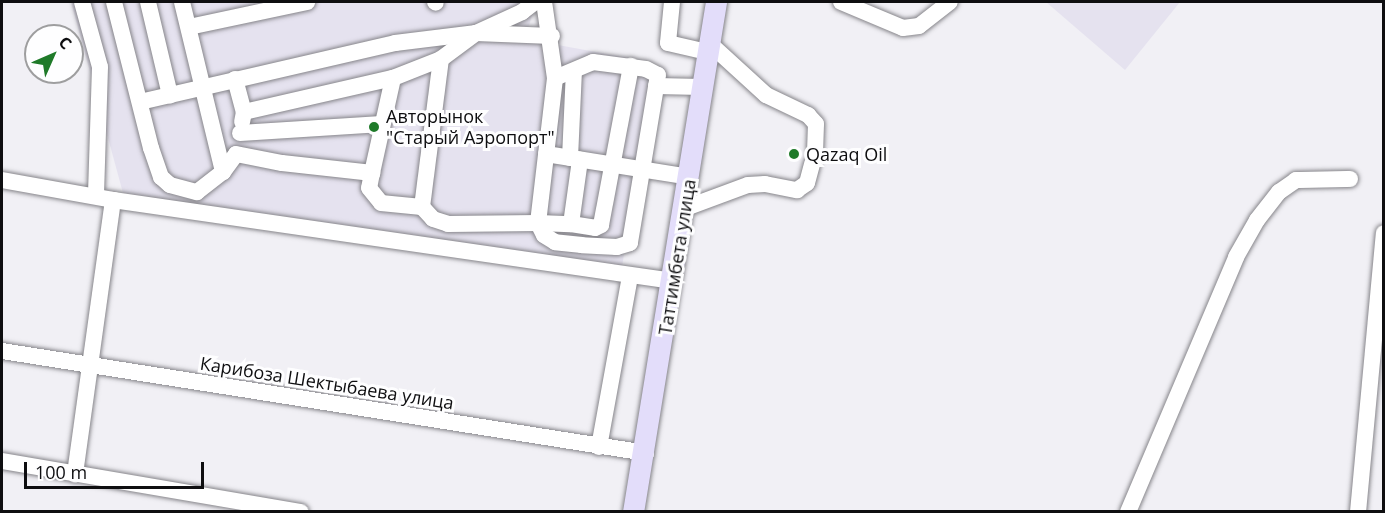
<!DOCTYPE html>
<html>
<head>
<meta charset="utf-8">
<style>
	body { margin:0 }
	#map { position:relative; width:1385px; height:513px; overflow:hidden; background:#f1f0f5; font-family:"Open Sans",sans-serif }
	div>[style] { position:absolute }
	.built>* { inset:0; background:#e5e2ef }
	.roads { filter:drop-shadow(0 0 2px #86858a) drop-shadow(0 0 2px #86858a) }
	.minor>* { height:16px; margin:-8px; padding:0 8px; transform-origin:8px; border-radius:8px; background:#fff }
	.major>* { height:21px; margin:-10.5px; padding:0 10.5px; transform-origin:10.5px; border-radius:10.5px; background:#e3ddfa }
	.dots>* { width:16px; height:16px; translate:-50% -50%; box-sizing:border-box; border:3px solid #fefeff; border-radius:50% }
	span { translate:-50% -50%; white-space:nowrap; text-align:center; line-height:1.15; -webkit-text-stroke:6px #fefeff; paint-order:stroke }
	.poi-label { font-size:18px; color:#0e0e10 }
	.left { translate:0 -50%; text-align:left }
	.street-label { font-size:18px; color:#0e0e10 }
	.frame { position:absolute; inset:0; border:3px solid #0e0e10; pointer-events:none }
	.north { position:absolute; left:24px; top:24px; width:60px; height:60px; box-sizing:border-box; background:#fefeff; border:2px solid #9e9e9f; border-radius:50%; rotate:45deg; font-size:16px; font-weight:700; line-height:24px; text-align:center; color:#0e0e10 }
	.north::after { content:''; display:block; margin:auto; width:21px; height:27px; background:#1f7a29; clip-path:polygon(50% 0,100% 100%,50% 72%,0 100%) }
	.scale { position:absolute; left:24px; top:462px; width:180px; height:27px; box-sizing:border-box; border:3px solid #0e0e10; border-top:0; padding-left:8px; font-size:18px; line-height:21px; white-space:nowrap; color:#0e0e10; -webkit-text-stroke:4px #fefeff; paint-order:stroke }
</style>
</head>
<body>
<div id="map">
	<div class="built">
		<i style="clip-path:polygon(71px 2px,536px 2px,525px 39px,651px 62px,621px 275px,123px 193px)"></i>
		<i style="clip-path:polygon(1046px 2px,1180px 2px,1125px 70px)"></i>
	</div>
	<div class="roads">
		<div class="minor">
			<i style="left:82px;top:2px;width:67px;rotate:74.5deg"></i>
			<i style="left:100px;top:67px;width:129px;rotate:91.8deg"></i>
			<i style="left:114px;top:2px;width:151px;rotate:75.8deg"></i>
			<i style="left:151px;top:148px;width:31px;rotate:71deg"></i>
			<i style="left:161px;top:177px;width:12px;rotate:42deg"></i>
			<i style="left:170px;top:185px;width:28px;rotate:15deg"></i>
			<i style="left:197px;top:192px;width:33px;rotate:-38deg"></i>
			<i style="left:223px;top:172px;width:22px;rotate:-54deg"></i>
			<i style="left:236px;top:154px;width:47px;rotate:11.1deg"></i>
			<i style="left:282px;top:163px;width:91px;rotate:6.3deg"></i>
			<i style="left:372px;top:173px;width:15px;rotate:101deg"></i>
			<i style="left:369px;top:188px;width:19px;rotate:51deg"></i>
			<i style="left:381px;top:203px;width:41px;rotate:5.6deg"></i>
			<i style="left:422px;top:207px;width:16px;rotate:47deg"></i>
			<i style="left:433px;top:219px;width:16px;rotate:18deg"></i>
			<i style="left:448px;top:224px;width:90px;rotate:-0.6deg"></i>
			<i style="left:538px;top:223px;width:146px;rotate:-83.3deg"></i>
			<i style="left:555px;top:78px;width:77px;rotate:-98.2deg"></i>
			<i style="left:148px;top:2px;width:96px;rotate:76.7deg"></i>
			<i style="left:182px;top:2px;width:175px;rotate:76.4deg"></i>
			<i style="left:435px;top:2px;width:1px;rotate:45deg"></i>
			<i style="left:672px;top:2px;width:41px;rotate:95.6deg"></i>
			<i style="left:668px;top:43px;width:39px;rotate:13deg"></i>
			<i style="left:841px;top:2px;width:67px;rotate:22.8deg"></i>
			<i style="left:903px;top:28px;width:16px;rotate:-7deg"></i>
			<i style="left:919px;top:26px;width:39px;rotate:-38deg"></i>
			<i style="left:189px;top:27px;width:121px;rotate:-12deg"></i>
			<i style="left:708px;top:42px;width:79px;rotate:42.4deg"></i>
			<i style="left:766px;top:95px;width:47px;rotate:25.5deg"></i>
			<i style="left:808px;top:115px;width:12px;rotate:48deg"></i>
			<i style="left:816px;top:124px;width:27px;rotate:92deg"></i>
			<i style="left:555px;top:78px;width:41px;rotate:-22.8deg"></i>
			<i style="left:593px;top:62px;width:53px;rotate:7.5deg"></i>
			<i style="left:646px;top:69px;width:13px;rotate:27deg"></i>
			<i style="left:658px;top:75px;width:170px;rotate:99.5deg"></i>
			<i style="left:630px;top:243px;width:14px;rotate:163deg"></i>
			<i style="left:617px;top:247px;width:35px;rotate:-177deg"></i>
			<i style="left:582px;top:245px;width:27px;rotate:-174deg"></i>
			<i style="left:555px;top:242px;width:13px;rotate:-148deg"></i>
			<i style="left:544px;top:235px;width:13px;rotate:-117deg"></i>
			<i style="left:538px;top:223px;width:33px;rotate:2deg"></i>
			<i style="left:571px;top:224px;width:65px;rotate:-82deg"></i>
			<i style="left:235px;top:79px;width:34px;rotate:75deg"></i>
			<i style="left:244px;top:112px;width:10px;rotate:101deg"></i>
			<i style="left:656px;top:86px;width:46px;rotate:1.2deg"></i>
			<i style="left:140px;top:102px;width:262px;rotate:-13deg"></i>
			<i style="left:395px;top:43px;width:82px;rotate:-7deg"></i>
			<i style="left:476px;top:33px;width:76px;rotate:2.3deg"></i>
			<i style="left:244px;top:112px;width:153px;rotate:-12.9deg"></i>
			<i style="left:393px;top:78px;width:52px;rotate:-21.6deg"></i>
			<i style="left:441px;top:59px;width:44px;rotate:-36.6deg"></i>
			<i style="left:476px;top:33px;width:51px;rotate:-24.5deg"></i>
			<i style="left:522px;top:12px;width:16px;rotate:-38deg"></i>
			<i style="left:240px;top:133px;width:142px;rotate:-3.6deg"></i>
			<i style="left:546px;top:154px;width:145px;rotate:9.1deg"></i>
			<i style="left:570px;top:158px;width:87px;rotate:-87.4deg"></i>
			<i style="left:372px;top:173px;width:97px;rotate:-77.5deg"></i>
			<i style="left:2px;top:180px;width:113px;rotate:10.2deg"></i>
			<i style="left:113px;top:200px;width:277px;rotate:97.9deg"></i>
			<i style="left:113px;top:200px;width:566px;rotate:8.23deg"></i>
			<i style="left:422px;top:207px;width:149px;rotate:-82.7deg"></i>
			<i style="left:683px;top:209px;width:69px;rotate:-20.3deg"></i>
			<i style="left:748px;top:185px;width:17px;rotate:-3deg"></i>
			<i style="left:765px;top:184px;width:33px;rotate:11deg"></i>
			<i style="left:797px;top:190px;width:12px;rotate:-35deg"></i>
			<i style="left:807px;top:183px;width:20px;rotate:-75deg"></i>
			<i style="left:571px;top:224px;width:24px;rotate:9deg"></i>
			<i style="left:595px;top:228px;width:7px;rotate:-27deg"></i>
			<i style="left:601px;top:225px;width:162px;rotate:-79.3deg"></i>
			<i style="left:2px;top:351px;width:652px;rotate:9deg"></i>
			<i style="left:599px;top:447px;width:173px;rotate:-79.7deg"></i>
			<i style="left:2px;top:461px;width:303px;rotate:9.7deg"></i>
			<i style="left:1128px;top:512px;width:277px;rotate:-67deg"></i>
			<i style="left:1236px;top:257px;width:43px;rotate:-60.4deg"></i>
			<i style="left:1257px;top:220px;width:36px;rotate:-52deg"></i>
			<i style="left:1279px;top:192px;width:21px;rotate:-35deg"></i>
			<i style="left:1296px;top:180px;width:54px;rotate:-1.1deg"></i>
			<i style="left:1358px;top:512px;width:280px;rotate:-84.7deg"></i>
		</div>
		<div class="major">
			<i style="left:633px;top:512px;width:517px;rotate:-80.76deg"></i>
		</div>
	</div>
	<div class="dots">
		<i style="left:374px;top:127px;background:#1f7a29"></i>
		<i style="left:794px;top:154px;background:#1f7a29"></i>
	</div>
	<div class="poi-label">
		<span class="left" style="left:386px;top:127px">Авторынок<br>"Старый Аэропорт"</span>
		<span class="left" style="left:806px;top:154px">Qazaq Oil</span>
	</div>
	<div class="street-label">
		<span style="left:677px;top:257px;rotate:-81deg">Таттимбета улица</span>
		<span style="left:327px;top:383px;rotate:9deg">Карибоза Шектыбаева улица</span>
	</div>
	<div class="frame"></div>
	<div class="north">С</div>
	<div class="scale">100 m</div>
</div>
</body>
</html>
